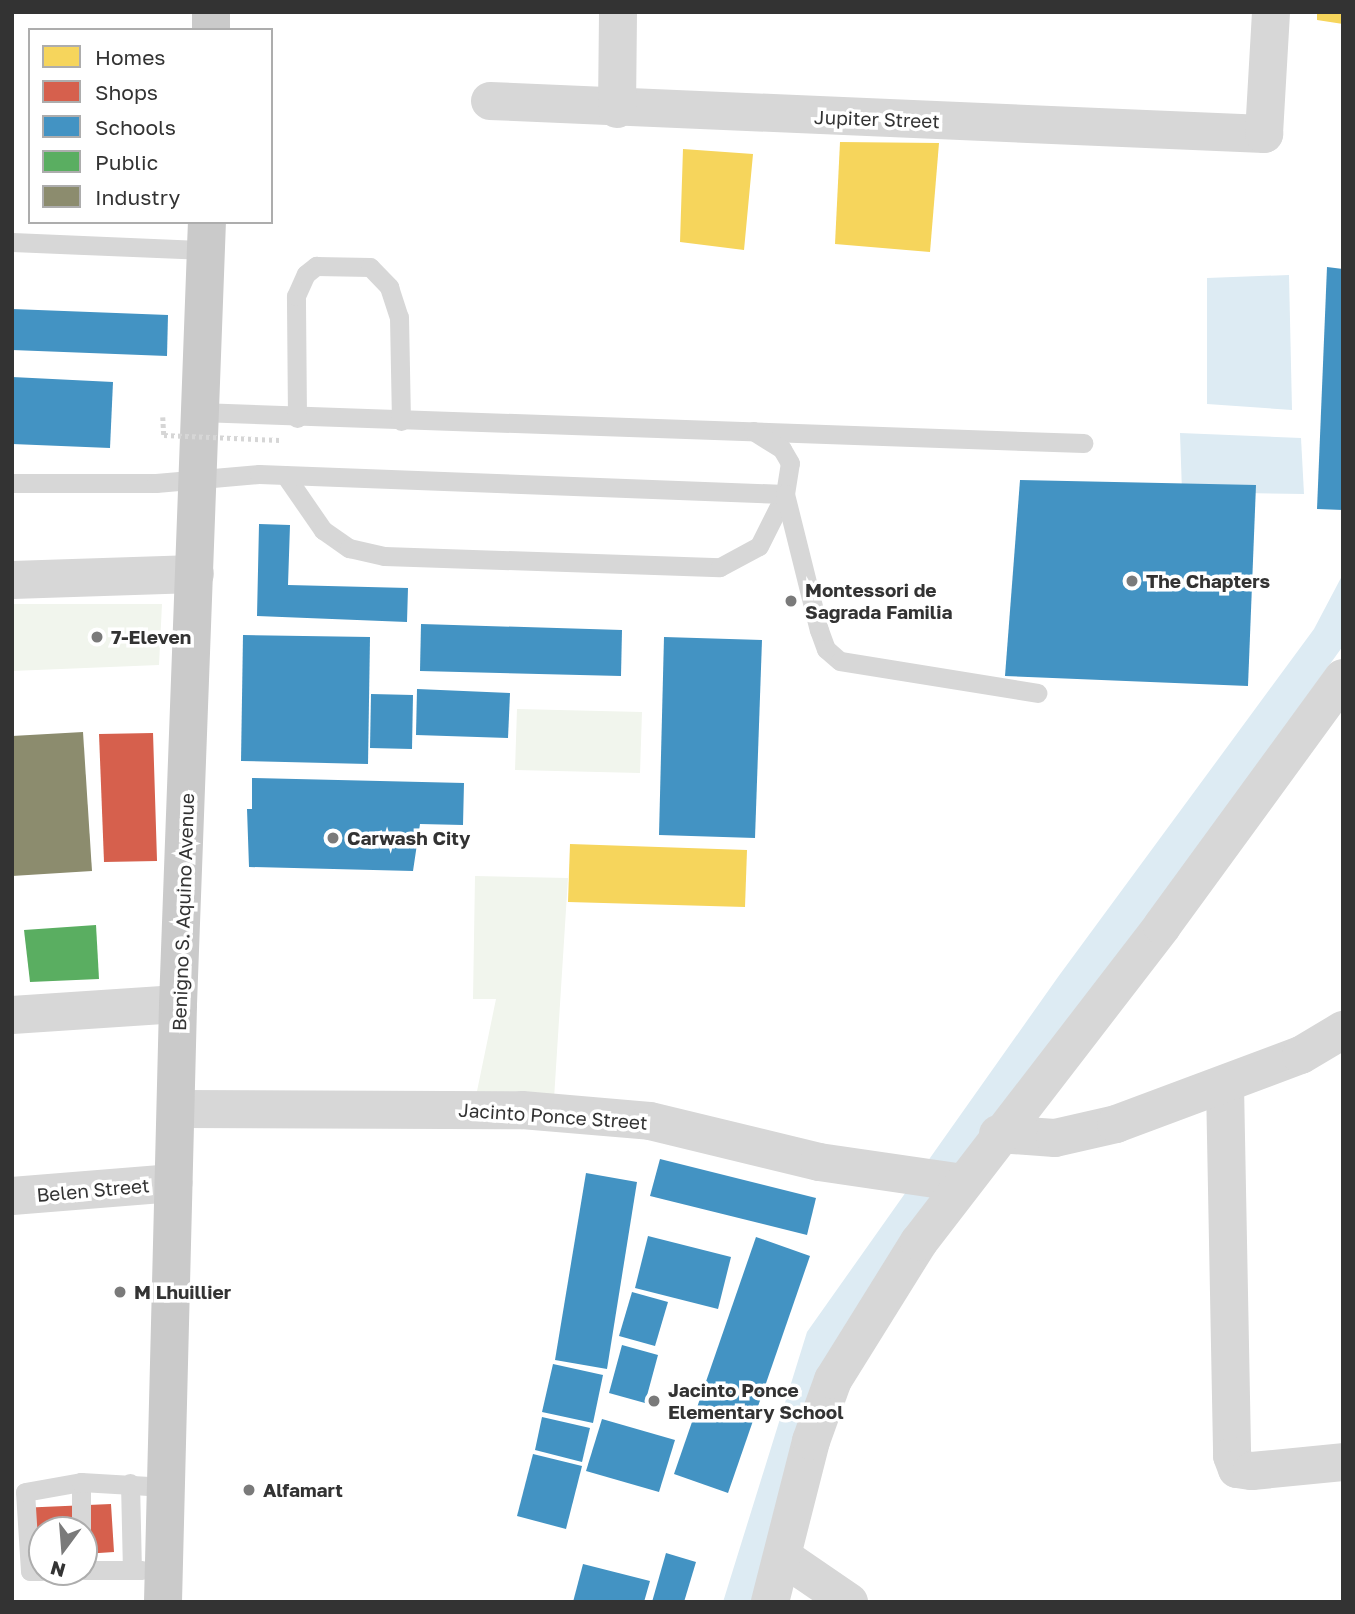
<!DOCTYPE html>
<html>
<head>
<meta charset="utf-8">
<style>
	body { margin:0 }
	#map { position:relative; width:1355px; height:1614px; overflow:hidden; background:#fff; font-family:"Golos Text",sans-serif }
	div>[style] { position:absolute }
	.green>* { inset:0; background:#f1f5ed }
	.water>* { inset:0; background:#ddebf3 }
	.homes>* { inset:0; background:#f6d55c }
	.shops>* { inset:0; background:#d6604d }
	.schools>* { inset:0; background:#4393c3 }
	.public>* { inset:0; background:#5aae61 }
	.industry>* { inset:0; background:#8c8c6e }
	.service>* { height:19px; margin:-9.5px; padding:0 9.5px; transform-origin:9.5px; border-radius:9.5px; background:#d7d7d7 }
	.minor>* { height:38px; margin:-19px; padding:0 19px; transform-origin:19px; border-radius:19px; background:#d7d7d7 }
	.primary>* { height:38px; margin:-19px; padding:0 19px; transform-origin:19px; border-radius:19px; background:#cacaca }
	.path-bridge>* { height:4.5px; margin-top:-2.25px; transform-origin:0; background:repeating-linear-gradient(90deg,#d6d6d6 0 3.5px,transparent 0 7px) }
	.dots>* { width:19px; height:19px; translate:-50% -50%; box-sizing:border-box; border:4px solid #fff; border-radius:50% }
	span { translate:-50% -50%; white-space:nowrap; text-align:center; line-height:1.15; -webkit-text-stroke:7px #fff; paint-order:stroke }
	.street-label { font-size:19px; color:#333 }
	.poi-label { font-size:19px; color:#333; font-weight:700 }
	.left { translate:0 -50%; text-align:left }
	.frame { position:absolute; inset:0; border:14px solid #333; pointer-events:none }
	.legend { position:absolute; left:28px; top:28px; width:245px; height:196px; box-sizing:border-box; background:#fff; border:2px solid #adadad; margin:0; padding:9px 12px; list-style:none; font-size:21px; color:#333 }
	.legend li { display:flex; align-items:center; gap:14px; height:35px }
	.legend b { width:35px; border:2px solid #adadad }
	.north { position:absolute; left:28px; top:1516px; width:70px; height:70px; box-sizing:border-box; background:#fff; border:2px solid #adadad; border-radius:50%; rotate:196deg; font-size:19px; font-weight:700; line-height:28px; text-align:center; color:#333 }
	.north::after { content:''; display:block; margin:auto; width:24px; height:32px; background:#7a7a7a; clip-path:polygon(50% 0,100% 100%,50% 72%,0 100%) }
</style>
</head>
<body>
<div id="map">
	<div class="green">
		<i style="clip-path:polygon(12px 604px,162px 604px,159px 665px,12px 671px)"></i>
		<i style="clip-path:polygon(517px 709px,642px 712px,640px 773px,515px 770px)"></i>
		<i style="clip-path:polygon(475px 876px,568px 878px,554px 1099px,476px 1096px,496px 999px,473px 999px)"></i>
	</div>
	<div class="water">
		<i style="clip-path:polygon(1289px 275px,1292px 410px,1207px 404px,1207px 278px)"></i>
		<i style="clip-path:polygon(1180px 433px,1301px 438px,1304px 494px,1182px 492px)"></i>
		<i style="clip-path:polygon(1343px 574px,1343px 646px,1147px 917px,890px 1255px,754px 1602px,723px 1602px,807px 1332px,1058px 977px,1314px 629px)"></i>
	</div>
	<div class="homes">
		<i style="clip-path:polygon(1317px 12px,1343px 12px,1343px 24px,1317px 20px)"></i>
		<i style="clip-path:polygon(840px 142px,939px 143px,930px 252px,835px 244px)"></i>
		<i style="clip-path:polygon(683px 149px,753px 154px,744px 250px,680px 242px)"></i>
		<i style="clip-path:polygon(570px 844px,747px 850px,745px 907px,568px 902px)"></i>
	</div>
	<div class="shops">
		<i style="clip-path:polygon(153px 733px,157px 861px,104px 862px,99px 734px)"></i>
		<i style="clip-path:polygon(111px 1504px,114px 1552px,84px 1554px,84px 1530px,42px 1530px,42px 1556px,21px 1556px,19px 1508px)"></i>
	</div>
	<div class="schools">
		<i style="clip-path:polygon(1327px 267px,1343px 269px,1343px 510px,1317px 509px)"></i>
		<i style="clip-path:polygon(12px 309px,168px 315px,167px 356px,12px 350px)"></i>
		<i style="clip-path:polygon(12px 377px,113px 382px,110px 448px,12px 444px)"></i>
		<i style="clip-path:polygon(1020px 480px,1256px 485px,1248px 686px,1005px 676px)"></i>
		<i style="clip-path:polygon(259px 524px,290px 525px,288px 585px,408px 588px,407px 622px,257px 616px)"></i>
		<i style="clip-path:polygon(421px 624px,622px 630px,621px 676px,420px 671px)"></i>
		<i style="clip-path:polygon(243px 635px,370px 637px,368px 764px,241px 761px)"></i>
		<i style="clip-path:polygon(664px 637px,762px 640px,755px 838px,659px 835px)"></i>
		<i style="clip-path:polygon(417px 689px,510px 693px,508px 738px,416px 735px)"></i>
		<i style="clip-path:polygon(371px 694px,413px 695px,412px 749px,370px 748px)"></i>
		<i style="clip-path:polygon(252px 778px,464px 783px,463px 825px,420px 824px,413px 871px,249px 867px,247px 809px,252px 809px)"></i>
		<i style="clip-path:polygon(660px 1159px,816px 1198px,807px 1235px,650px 1196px)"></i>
		<i style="clip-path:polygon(586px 1173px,637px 1182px,607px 1369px,555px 1360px)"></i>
		<i style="clip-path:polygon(648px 1236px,731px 1257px,718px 1309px,635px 1288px)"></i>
		<i style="clip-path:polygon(756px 1237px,810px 1256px,728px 1493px,674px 1474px)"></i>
		<i style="clip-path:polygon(632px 1292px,668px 1302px,655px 1346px,619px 1336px)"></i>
		<i style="clip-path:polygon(622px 1345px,658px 1355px,645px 1403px,609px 1393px)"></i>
		<i style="clip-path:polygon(553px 1364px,603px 1375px,593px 1423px,542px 1412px)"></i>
		<i style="clip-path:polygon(542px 1417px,590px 1428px,582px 1462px,535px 1450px)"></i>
		<i style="clip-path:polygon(602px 1419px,675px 1440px,659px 1492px,586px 1471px)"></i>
		<i style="clip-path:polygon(533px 1454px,582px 1466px,566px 1529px,517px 1516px)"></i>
		<i style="clip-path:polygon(666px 1553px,696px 1562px,684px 1602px,652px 1602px)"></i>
		<i style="clip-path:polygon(583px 1564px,650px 1581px,644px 1602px,573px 1602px)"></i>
	</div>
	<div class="public">
		<i style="clip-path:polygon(96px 925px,99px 979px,30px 982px,24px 930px)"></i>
	</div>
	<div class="industry">
		<i style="clip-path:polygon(83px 732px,92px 871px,12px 876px,12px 736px)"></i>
	</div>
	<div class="service">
		<i style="left:12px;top:242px;width:194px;rotate:2.4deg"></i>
		<i style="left:199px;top:412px;width:885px;rotate:2.01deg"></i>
		<i style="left:297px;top:418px;width:122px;rotate:-90.5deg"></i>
		<i style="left:296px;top:296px;width:24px;rotate:-66deg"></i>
		<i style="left:306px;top:274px;width:13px;rotate:-39deg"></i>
		<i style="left:316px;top:266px;width:54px;rotate:1.1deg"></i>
		<i style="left:370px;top:267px;width:28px;rotate:46deg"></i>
		<i style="left:389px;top:287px;width:32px;rotate:72deg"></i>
		<i style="left:399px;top:317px;width:104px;rotate:88.9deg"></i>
		<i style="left:285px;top:475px;width:67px;rotate:55.4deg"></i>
		<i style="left:323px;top:530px;width:32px;rotate:35deg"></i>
		<i style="left:349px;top:548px;width:36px;rotate:13deg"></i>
		<i style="left:384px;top:556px;width:336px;rotate:1.9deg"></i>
		<i style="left:720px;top:567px;width:44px;rotate:-28.3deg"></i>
		<i style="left:759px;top:546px;width:58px;rotate:-63.4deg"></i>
		<i style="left:785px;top:494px;width:31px;rotate:-81deg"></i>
		<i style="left:790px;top:463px;width:16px;rotate:-120deg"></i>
		<i style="left:782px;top:449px;width:34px;rotate:-148deg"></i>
		<i style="left:12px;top:483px;width:144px"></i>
		<i style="left:156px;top:483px;width:103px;rotate:-5deg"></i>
		<i style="left:259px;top:474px;width:526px;rotate:2.18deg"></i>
		<i style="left:785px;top:494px;width:140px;rotate:76deg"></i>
		<i style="left:819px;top:630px;width:20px;rotate:70deg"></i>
		<i style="left:826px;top:649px;width:18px;rotate:41deg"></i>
		<i style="left:840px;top:661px;width:200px;rotate:9.2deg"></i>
		<i style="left:81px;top:1482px;width:48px;rotate:90deg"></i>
		<i style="left:130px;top:1483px;width:87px;rotate:88.7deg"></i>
		<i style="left:84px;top:1570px;width:58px"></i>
		<i style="left:42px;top:1571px;width:12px;rotate:180deg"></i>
		<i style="left:30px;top:1571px;width:79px;rotate:-93.6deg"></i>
		<i style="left:25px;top:1492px;width:57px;rotate:-10.1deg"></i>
		<i style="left:81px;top:1482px;width:85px;rotate:3.4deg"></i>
	</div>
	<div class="minor">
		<i style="left:490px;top:101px;width:775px;rotate:2.44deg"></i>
		<i style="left:1264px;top:134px;width:122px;rotate:-86.7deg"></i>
		<i style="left:617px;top:109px;width:97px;rotate:-89.4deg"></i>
		<i style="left:12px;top:580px;width:183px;rotate:-1.9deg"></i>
		<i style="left:12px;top:1015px;width:166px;rotate:-3.8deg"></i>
		<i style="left:1225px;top:1085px;width:371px;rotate:88.9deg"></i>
		<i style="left:1232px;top:1456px;width:14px;rotate:69deg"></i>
		<i style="left:1237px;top:1469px;width:15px;rotate:8deg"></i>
		<i style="left:1252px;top:1471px;width:91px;rotate:-5.6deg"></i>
		<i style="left:178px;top:1109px;width:344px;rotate:0.2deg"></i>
		<i style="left:522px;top:1110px;width:128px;rotate:4.9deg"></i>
		<i style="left:650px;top:1121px;width:174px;rotate:13.6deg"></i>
		<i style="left:819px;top:1162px;width:146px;rotate:8.3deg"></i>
		<i style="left:998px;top:1134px;width:57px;rotate:4deg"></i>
		<i style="left:1055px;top:1138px;width:63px;rotate:-12.9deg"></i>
		<i style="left:1116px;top:1124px;width:197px;rotate:-20.5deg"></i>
		<i style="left:1301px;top:1055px;width:49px;rotate:-30.8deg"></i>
		<i style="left:12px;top:1196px;width:162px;rotate:-4.6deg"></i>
		<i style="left:783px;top:1557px;width:80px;rotate:34.3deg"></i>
		<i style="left:770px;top:1602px;width:166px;rotate:-75.7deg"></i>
		<i style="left:811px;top:1441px;width:65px;rotate:-70.2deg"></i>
		<i style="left:833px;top:1380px;width:163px;rotate:-58.1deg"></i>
		<i style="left:919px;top:1242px;width:399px;rotate:-52.4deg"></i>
		<i style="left:1162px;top:926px;width:307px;rotate:-53.9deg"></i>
	</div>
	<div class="primary">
		<i style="left:211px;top:30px;width:18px;rotate:-90deg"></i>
		<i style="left:163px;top:1602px;width:598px;rotate:-88.56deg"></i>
		<i style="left:178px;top:1004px;width:783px;rotate:-87.88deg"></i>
	</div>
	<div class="path-bridge">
		<i style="left:163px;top:417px;width:18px;rotate:87deg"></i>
		<i style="left:164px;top:435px;width:116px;rotate:2.5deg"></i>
	</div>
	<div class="dots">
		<i style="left:1132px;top:581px;background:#7a7a7a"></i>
		<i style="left:791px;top:601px;background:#7a7a7a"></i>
		<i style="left:97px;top:637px;background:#7a7a7a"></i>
		<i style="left:333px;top:838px;background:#7a7a7a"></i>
		<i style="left:120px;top:1292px;background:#7a7a7a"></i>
		<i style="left:654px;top:1401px;background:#7a7a7a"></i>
		<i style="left:249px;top:1490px;background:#7a7a7a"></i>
	</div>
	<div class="street-label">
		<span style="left:877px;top:119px;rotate:2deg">Jupiter Street</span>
		<span style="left:183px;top:912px;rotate:-88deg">Benigno S. Aquino Avenue</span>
		<span style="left:553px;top:1116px;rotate:4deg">Jacinto Ponce Street</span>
		<span style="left:93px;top:1190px;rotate:-5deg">Belen Street</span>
	</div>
	<div class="poi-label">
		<span class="left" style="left:1146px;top:581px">The Chapters</span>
		<span class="left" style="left:805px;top:601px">Montessori de<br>Sagrada Familia</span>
		<span class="left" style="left:111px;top:637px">7-Eleven</span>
		<span class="left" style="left:347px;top:838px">Carwash City</span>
		<span class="left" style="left:134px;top:1292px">M Lhuillier</span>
		<span class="left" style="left:668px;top:1401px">Jacinto Ponce<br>Elementary School</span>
		<span class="left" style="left:263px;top:1490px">Alfamart</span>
	</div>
	<div class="frame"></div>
	<ul class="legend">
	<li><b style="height:19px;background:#f6d55c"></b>Homes</li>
	<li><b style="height:19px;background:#d6604d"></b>Shops</li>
	<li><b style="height:19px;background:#4393c3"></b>Schools</li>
	<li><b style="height:19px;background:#5aae61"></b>Public</li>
	<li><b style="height:19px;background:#8c8c6e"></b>Industry</li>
	</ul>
	<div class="north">N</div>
</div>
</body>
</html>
